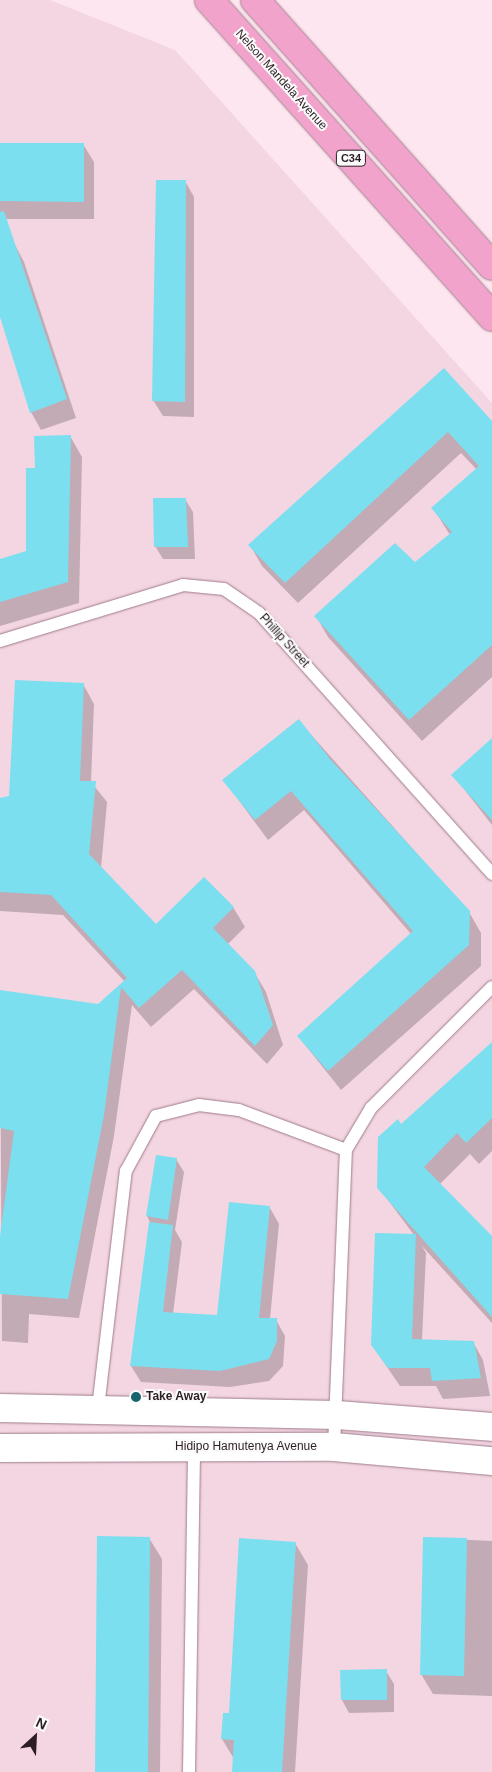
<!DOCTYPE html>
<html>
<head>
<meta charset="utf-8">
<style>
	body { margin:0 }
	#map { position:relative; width:492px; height:1772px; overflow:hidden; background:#fee6f0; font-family:Helvetica,sans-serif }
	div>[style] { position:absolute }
	.built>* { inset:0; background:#f3d6e2 }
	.shadow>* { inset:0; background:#0003 }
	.building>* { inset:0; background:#7bdff0 }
	.roads { filter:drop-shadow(0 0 1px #9f7b8b) drop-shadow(0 0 1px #9f7b8b) }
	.service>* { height:12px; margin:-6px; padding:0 6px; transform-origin:6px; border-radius:6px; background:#fff }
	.tertiary>* { height:28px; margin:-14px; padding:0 14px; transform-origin:14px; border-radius:14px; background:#fff }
	.primary>* { height:28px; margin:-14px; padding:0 14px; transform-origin:14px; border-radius:14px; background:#f2a3cb }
	.dots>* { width:14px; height:14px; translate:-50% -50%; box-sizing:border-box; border:2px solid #fbfbfb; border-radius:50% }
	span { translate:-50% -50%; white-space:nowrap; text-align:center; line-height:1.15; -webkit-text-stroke:4px #fbfbfb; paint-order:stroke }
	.shield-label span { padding:1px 4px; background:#fbfbfb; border:1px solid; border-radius:4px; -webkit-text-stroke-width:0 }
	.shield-label { font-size:11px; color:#2c1e24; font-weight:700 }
	.street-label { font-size:12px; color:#2c1e24 }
	.poi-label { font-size:12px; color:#2c1e24; font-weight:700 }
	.left { translate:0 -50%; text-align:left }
	.north { position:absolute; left:10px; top:1712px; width:50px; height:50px; -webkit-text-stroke:4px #fbfbfb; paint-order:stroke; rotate:25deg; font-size:14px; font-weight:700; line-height:20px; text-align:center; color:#2c1e24 }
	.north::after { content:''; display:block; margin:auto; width:18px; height:22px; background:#2c1e24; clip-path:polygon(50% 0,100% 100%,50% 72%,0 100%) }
</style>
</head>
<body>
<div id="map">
	<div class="built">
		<i style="clip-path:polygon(0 0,50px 0,175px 50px,492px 403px,492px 1772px,0 1772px)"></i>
	</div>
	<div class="shadow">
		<i style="clip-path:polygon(0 144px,83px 144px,94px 162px,94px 219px,0 219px)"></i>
		<i style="clip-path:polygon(185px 181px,194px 197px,194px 417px,163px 416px,153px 400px)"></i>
		<i style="clip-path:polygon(0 242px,14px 243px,24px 262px,76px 418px,41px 430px,31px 412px,0 313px)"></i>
		<i style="clip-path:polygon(444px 370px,492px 423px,492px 677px,422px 741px,328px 637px,316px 616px,415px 564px,450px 535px,433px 508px,477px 470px,461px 453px,298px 603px,262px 566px,250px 545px)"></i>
		<i style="clip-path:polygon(70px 436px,82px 457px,79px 603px,0 626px,0 560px,27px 552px,36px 469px)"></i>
		<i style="clip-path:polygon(185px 499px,193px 512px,195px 559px,163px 559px,155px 546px)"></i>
		<i style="clip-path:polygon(83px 684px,94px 704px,91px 782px,107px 802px,101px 868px,156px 926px,233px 907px,245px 927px,227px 945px,254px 972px,266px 992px,283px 1045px,267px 1064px,194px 989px,151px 1027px,132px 1005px,114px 1136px,79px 1318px,29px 1314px,28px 1343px,2px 1341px,0 991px,98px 1005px,125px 982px,63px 915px,0 911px,0 799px,10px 797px)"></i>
		<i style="clip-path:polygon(298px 720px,469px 912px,481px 933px,481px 966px,341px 1090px,298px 1036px,411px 934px,304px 810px,268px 840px,224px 780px)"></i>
		<i style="clip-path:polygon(492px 740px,492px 825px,453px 775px)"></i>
		<i style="clip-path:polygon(492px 1044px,492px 1151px,479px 1164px,470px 1154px,440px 1184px,492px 1238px,492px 1323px,422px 1246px,426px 1253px,422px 1340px,473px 1342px,483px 1360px,490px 1396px,443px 1399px,436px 1386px,400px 1386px,372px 1345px,414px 1235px,379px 1188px,401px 1125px)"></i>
		<i style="clip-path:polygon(176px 1159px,184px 1172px,175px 1230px,182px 1242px,173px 1314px,218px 1317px,270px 1208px,279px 1224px,270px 1319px,276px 1320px,285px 1336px,283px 1366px,269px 1381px,230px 1387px,141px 1382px,131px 1366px,150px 1222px,147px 1216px)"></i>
		<i style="clip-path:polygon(149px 1538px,162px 1559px,160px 1772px,96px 1772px)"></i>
		<i style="clip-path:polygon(425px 1538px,492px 1541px,492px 1696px,433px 1694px,421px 1674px)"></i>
		<i style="clip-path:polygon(295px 1543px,308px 1565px,295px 1772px,233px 1772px,234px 1759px,222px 1739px)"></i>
		<i style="clip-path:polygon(386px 1671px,394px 1684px,394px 1712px,349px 1713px,342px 1700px)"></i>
	</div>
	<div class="building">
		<i style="clip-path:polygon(0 143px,84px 143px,84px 202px,0 201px)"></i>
		<i style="clip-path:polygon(156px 180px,186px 180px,185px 402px,152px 401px)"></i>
		<i style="clip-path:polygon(4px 211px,67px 399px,30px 413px,0 317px,0 212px)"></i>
		<i style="clip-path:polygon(444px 368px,492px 421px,492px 645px,409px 720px,314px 616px,395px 543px,415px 562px,452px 532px,431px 508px,479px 466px,448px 432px,285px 583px,248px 545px)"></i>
		<i style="clip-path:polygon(71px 435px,68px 582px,0 602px,0 559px,26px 551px,26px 468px,35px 468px,34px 436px)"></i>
		<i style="clip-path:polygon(153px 498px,186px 498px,188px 547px,154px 547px)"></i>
		<i style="clip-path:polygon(15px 680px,84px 683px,80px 781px,96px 781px,89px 854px,156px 924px,204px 877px,234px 907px,213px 928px,255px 971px,273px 1025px,255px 1046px,182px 970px,139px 1008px,121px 987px,104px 1115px,68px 1299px,0 1294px,0 1236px,14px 1131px,0 1128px,0 990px,98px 1004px,127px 978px,51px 895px,0 892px,0 798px,9px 796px)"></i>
		<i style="clip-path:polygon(299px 719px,330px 759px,470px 911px,469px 945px,328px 1071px,297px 1036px,413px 931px,291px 791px,255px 820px,222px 780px)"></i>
		<i style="clip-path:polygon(492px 738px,492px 820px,451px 775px)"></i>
		<i style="clip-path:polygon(492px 1042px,492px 1118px,466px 1143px,457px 1133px,424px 1167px,492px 1236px,492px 1317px,377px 1188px,378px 1137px,398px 1119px,401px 1124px)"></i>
		<i style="clip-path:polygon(156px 1155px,177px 1158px,168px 1220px,146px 1216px)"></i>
		<i style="clip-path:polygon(229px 1202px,270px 1206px,259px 1318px,277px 1318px,277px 1341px,269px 1359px,220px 1371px,130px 1366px,149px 1222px,173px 1225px,163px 1312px,217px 1315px)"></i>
		<i style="clip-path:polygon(375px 1233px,416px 1234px,412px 1339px,474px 1341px,481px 1378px,432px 1381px,430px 1368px,388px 1368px,371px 1345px)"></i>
		<i style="clip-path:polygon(97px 1536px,150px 1537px,148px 1772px,95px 1772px)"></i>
		<i style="clip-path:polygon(423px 1537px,467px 1538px,464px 1676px,420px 1675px)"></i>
		<i style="clip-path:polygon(239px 1538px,296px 1542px,282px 1772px,232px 1772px,234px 1740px,221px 1739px,223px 1713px,229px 1713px)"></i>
		<i style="clip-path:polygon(387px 1669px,387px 1700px,341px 1700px,340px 1670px)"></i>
	</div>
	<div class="roads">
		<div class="service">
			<i style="left:0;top:641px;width:191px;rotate:-17deg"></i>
			<i style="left:183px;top:585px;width:41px;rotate:5.6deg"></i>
			<i style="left:224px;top:589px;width:42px;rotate:34.4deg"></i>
			<i style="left:259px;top:613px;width:350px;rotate:48.2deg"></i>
			<i style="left:98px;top:1408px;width:239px;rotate:-83.3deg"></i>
			<i style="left:126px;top:1171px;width:63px;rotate:-61.4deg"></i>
			<i style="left:156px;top:1116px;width:44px;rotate:-14.3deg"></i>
			<i style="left:199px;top:1105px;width:40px;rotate:7.1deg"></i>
			<i style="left:239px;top:1110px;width:114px;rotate:20.5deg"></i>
			<i style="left:334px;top:1447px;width:297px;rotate:-87.7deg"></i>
			<i style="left:346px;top:1150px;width:49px;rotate:-59.2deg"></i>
			<i style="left:371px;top:1108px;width:171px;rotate:-45deg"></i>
			<i style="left:189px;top:1772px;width:325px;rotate:-89.1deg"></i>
		</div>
		<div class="tertiary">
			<i style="left:0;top:1408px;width:337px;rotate:1.2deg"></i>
			<i style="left:337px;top:1415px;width:155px;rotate:4.4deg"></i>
			<i style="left:0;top:1448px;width:334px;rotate:-0.2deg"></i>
			<i style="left:334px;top:1447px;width:159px;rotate:5.1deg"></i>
		</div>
		<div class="primary">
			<i style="left:209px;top:0;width:425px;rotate:48.2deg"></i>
			<i style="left:255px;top:0;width:356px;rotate:48.3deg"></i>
		</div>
	</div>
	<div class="dots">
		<i style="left:136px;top:1397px;background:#17636e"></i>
	</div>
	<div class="shield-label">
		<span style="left:351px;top:158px">C34</span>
	</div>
	<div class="street-label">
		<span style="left:281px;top:80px;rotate:48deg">Nelson Mandela Avenue</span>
		<span style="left:284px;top:641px;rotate:48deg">Phillip Street</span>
		<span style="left:246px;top:1447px">Hidipo Hamutenya Avenue</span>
	</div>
	<div class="poi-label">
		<span class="left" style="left:146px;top:1397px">Take Away</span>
	</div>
	<div class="north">N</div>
</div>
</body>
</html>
